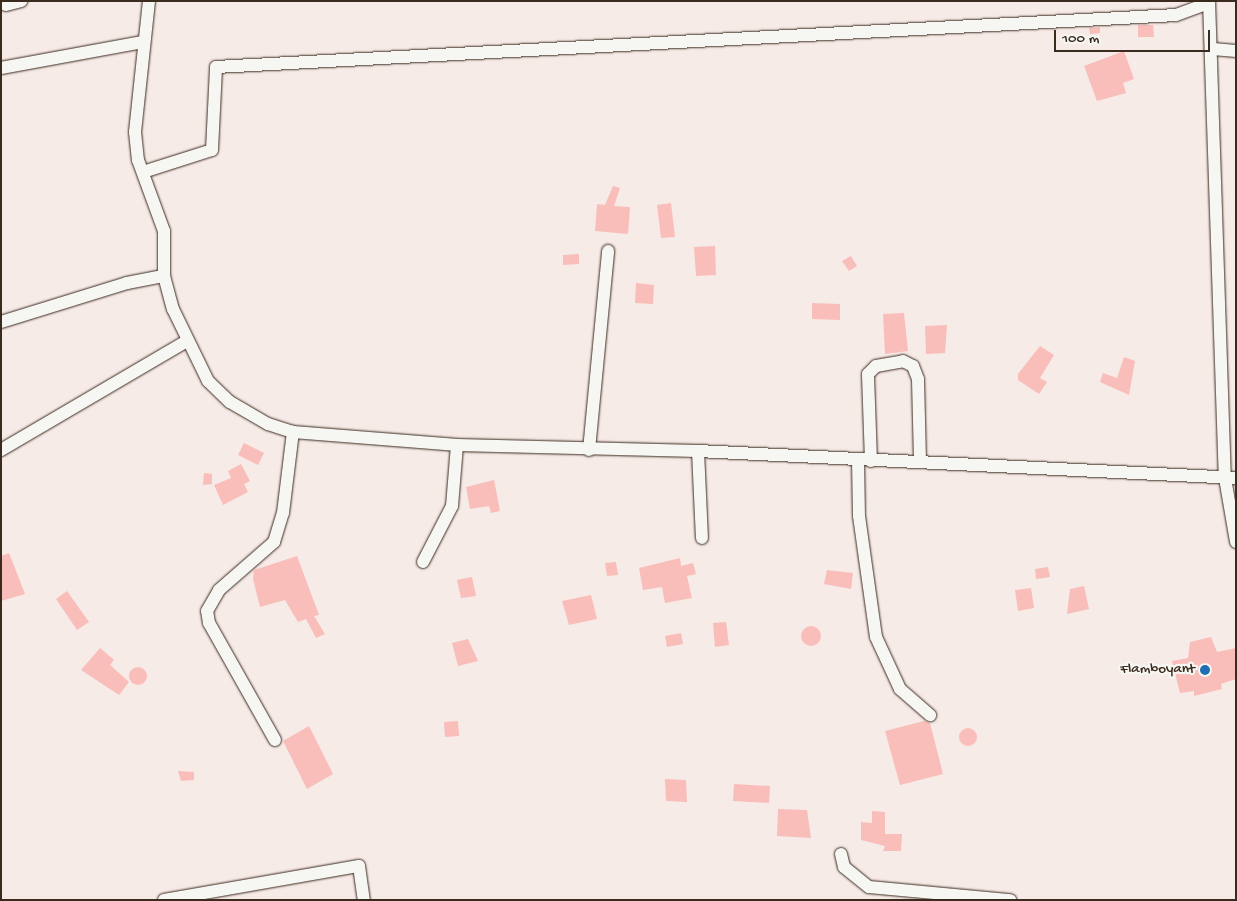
<!DOCTYPE html>
<html>
<head>
<meta charset="utf-8">
<style>
	body { margin:0 }
	#map { position:relative; width:1237px; height:901px; overflow:hidden; background:#f7ebe7; font-family:"Gochi Hand",sans-serif }
	div>[style] { position:absolute }
	.building>* { inset:0; background:#f9bdba }
	.round { border-radius:50% }
	.roads { filter:drop-shadow(0 0 1px #3b2a1e) drop-shadow(0 0 1px #3b2a1e) }
	.minor>* { height:12px; margin:-6px; padding:0 6px; transform-origin:6px; border-radius:6px; background:#f6f6f2 }
	.dots>* { width:14px; height:14px; translate:-50% -50%; box-sizing:border-box; border:2px solid #f6f6f2; border-radius:50% }
	span { translate:-50% -50%; white-space:nowrap; text-align:center; line-height:1.15; -webkit-text-stroke:4.5px #f6f6f2; paint-order:stroke }
	.poi-label { font-size:15px; color:#3b2a1e }
	.right { translate:-100% -50%; text-align:right }
	.frame { position:absolute; inset:0; border:2px solid #3b2a1e; pointer-events:none }
	.scale { position:absolute; left:1054px; top:30px; width:156px; height:22px; box-sizing:border-box; border:2px solid #3b2a1e; border-top:0; padding-left:6px; font-size:15px; line-height:18px; white-space:nowrap; color:#3b2a1e; -webkit-text-stroke:4px #f6f6f2; paint-order:stroke }
</style>
</head>
<body>
<div id="map">
	<div class="building">
		<i style="clip-path:polygon(1138px 25px,1153px 25px,1154px 37px,1138px 37px)"></i>
		<i style="clip-path:polygon(1100px 27px,1100px 33px,1090px 34px,1089px 28px)"></i>
		<i style="clip-path:polygon(1124px 51px,1134px 79px,1123px 83px,1126px 93px,1097px 101px,1084px 66px)"></i>
		<i style="clip-path:polygon(613px 186px,620px 188px,614px 206px,630px 207px,628px 234px,595px 231px,597px 204px,605px 205px)"></i>
		<i style="clip-path:polygon(671px 203px,675px 237px,661px 238px,657px 205px)"></i>
		<i style="clip-path:polygon(715px 246px,716px 275px,696px 276px,694px 247px)"></i>
		<i style="clip-path:polygon(579px 254px,579px 264px,563px 265px,563px 255px)"></i>
		<i style="clip-path:polygon(851px 256px,857px 266px,849px 271px,842px 261px)"></i>
		<i style="clip-path:polygon(636px 283px,654px 285px,653px 304px,635px 303px)"></i>
		<i style="clip-path:polygon(812px 303px,840px 304px,840px 320px,812px 319px)"></i>
		<i style="clip-path:polygon(904px 313px,908px 351px,885px 354px,883px 314px)"></i>
		<i style="clip-path:polygon(947px 325px,945px 353px,926px 354px,925px 326px)"></i>
		<i style="clip-path:polygon(1040px 346px,1054px 355px,1040px 378px,1047px 382px,1039px 394px,1018px 380px,1018px 374px)"></i>
		<i style="clip-path:polygon(1124px 357px,1135px 361px,1129px 395px,1100px 382px,1103px 373px,1117px 378px)"></i>
		<i style="clip-path:polygon(244px 443px,264px 453px,258px 465px,238px 455px)"></i>
		<i style="clip-path:polygon(241px 464px,250px 481px,244px 484px,248px 492px,223px 505px,214px 485px,231px 478px,228px 471px)"></i>
		<i style="clip-path:polygon(204px 473px,212px 474px,212px 484px,203px 485px)"></i>
		<i style="clip-path:polygon(494px 480px,500px 511px,491px 513px,489px 506px,470px 509px,466px 487px)"></i>
		<i style="clip-path:polygon(9px 553px,25px 594px,1px 601px,1px 556px)"></i>
		<i style="clip-path:polygon(297px 556px,319px 615px,314px 616px,325px 634px,316px 638px,306px 619px,298px 622px,285px 600px,260px 607px,253px 579px,254px 570px)"></i>
		<i style="clip-path:polygon(680px 558px,681px 566px,693px 563px,696px 574px,687px 576px,692px 598px,665px 603px,662px 587px,643px 590px,639px 568px)"></i>
		<i style="clip-path:polygon(616px 562px,618px 575px,607px 576px,605px 563px)"></i>
		<i style="clip-path:polygon(1048px 567px,1050px 577px,1036px 579px,1035px 569px)"></i>
		<i style="clip-path:polygon(827px 570px,853px 573px,851px 589px,824px 584px)"></i>
		<i style="clip-path:polygon(472px 577px,476px 596px,461px 598px,457px 580px)"></i>
		<i style="clip-path:polygon(1084px 586px,1089px 609px,1067px 614px,1070px 589px)"></i>
		<i style="clip-path:polygon(1031px 588px,1034px 608px,1018px 611px,1015px 590px)"></i>
		<i style="clip-path:polygon(67px 591px,89px 622px,77px 630px,56px 599px)"></i>
		<i style="clip-path:polygon(591px 595px,597px 619px,569px 625px,562px 601px)"></i>
		<i style="clip-path:polygon(726px 622px,729px 645px,715px 647px,713px 623px)"></i>
		<i class="round" style="left:801px;top:626px;width:20px;height:20px"></i>
		<i style="clip-path:polygon(681px 633px,683px 644px,667px 647px,665px 636px)"></i>
		<i style="clip-path:polygon(1211px 637px,1217px 652px,1236px 648px,1236px 679px,1221px 684px,1222px 689px,1194px 696px,1194px 691px,1180px 693px,1172px 661px,1188px 658px,1190px 642px)"></i>
		<i style="clip-path:polygon(468px 639px,478px 661px,458px 666px,452px 643px)"></i>
		<i style="clip-path:polygon(100px 648px,114px 660px,110px 665px,129px 682px,119px 695px,81px 670px)"></i>
		<i class="round" style="left:129px;top:667px;width:18px;height:18px"></i>
		<i style="clip-path:polygon(458px 721px,459px 736px,445px 737px,444px 722px)"></i>
		<i style="clip-path:polygon(924px 721px,930px 723px,943px 774px,900px 785px,885px 731px)"></i>
		<i style="clip-path:polygon(309px 726px,333px 774px,307px 789px,283px 741px)"></i>
		<i class="round" style="left:959px;top:728px;width:18px;height:18px"></i>
		<i style="clip-path:polygon(178px 771px,194px 772px,194px 780px,181px 781px)"></i>
		<i style="clip-path:polygon(665px 779px,686px 780px,687px 802px,666px 801px)"></i>
		<i style="clip-path:polygon(734px 784px,770px 786px,769px 803px,733px 801px)"></i>
		<i style="clip-path:polygon(778px 809px,807px 810px,811px 838px,777px 836px)"></i>
		<i style="clip-path:polygon(872px 811px,885px 812px,885px 834px,902px 834px,901px 851px,883px 851px,885px 846px,861px 840px,861px 822px,872px 823px)"></i>
	</div>
	<div class="roads">
		<div class="minor">
			<i style="left:149px;top:1px;width:132px;rotate:96.1deg"></i>
			<i style="left:135px;top:132px;width:28px;rotate:84deg"></i>
			<i style="left:138px;top:160px;width:76px;rotate:69.9deg"></i>
			<i style="left:164px;top:231px;width:45px;rotate:90deg"></i>
			<i style="left:164px;top:276px;width:34px;rotate:75deg"></i>
			<i style="left:173px;top:309px;width:80px;rotate:64.1deg"></i>
			<i style="left:208px;top:381px;width:30px;rotate:44deg"></i>
			<i style="left:230px;top:402px;width:44px;rotate:30.1deg"></i>
			<i style="left:268px;top:424px;width:26px;rotate:18deg"></i>
			<i style="left:293px;top:432px;width:165px;rotate:4.5deg"></i>
			<i style="left:457px;top:445px;width:241px;rotate:1.4deg"></i>
			<i style="left:698px;top:451px;width:539px;rotate:2.87deg"></i>
			<i style="left:1209px;top:1px;width:477px;rotate:88.1deg"></i>
			<i style="left:1225px;top:478px;width:65px;rotate:80.2deg"></i>
			<i style="left:6px;top:5px;width:16px;rotate:-15deg"></i>
			<i style="left:1213px;top:49px;width:23px;rotate:5deg"></i>
			<i style="left:1px;top:68px;width:144px;rotate:-10.4deg"></i>
			<i style="left:143px;top:172px;width:72px;rotate:-17.7deg"></i>
			<i style="left:212px;top:150px;width:83px;rotate:-87.2deg"></i>
			<i style="left:216px;top:67px;width:961px;rotate:-3.1deg"></i>
			<i style="left:1176px;top:15px;width:35px;rotate:-20deg"></i>
			<i style="left:1px;top:322px;width:132px;rotate:-17.2deg"></i>
			<i style="left:127px;top:283px;width:38px;rotate:-11deg"></i>
			<i style="left:1px;top:450px;width:213px;rotate:-30.4deg"></i>
			<i style="left:589px;top:450px;width:200px;rotate:-84.5deg"></i>
			<i style="left:698px;top:451px;width:87px;rotate:87.4deg"></i>
			<i style="left:858px;top:460px;width:56px;rotate:89deg"></i>
			<i style="left:859px;top:516px;width:122px;rotate:82deg"></i>
			<i style="left:876px;top:637px;width:57px;rotate:65.2deg"></i>
			<i style="left:900px;top:689px;width:40px;rotate:41deg"></i>
			<i style="left:871px;top:461px;width:87px;rotate:-92deg"></i>
			<i style="left:868px;top:374px;width:11px;rotate:-45deg"></i>
			<i style="left:876px;top:366px;width:27px;rotate:-10deg"></i>
			<i style="left:903px;top:361px;width:11px;rotate:27deg"></i>
			<i style="left:913px;top:366px;width:14px;rotate:69deg"></i>
			<i style="left:918px;top:379px;width:83px;rotate:88.6deg"></i>
			<i style="left:423px;top:562px;width:63px;rotate:-62.6deg"></i>
			<i style="left:452px;top:506px;width:61px;rotate:-85.3deg"></i>
			<i style="left:275px;top:740px;width:134px;rotate:-119.4deg"></i>
			<i style="left:209px;top:623px;width:12px;rotate:-99deg"></i>
			<i style="left:207px;top:611px;width:24px;rotate:-60deg"></i>
			<i style="left:219px;top:590px;width:73px;rotate:-41.1deg"></i>
			<i style="left:274px;top:542px;width:30px;rotate:-73deg"></i>
			<i style="left:283px;top:513px;width:82px;rotate:-83deg"></i>
			<i style="left:841px;top:854px;width:13px;rotate:77deg"></i>
			<i style="left:844px;top:867px;width:32px;rotate:39deg"></i>
			<i style="left:869px;top:887px;width:142px;rotate:5.3deg"></i>
			<i style="left:164px;top:900px;width:198px;rotate:-9.9deg"></i>
			<i style="left:359px;top:866px;width:34px;rotate:82deg"></i>
		</div>
	</div>
	<div class="dots">
		<i style="left:1205px;top:670px;background:#1f6fb2"></i>
	</div>
	<div class="poi-label">
		<span class="right" style="left:1195px;top:670px">Flamboyant</span>
	</div>
	<div class="frame"></div>
	<div class="scale">100 m</div>
</div>
</body>
</html>
